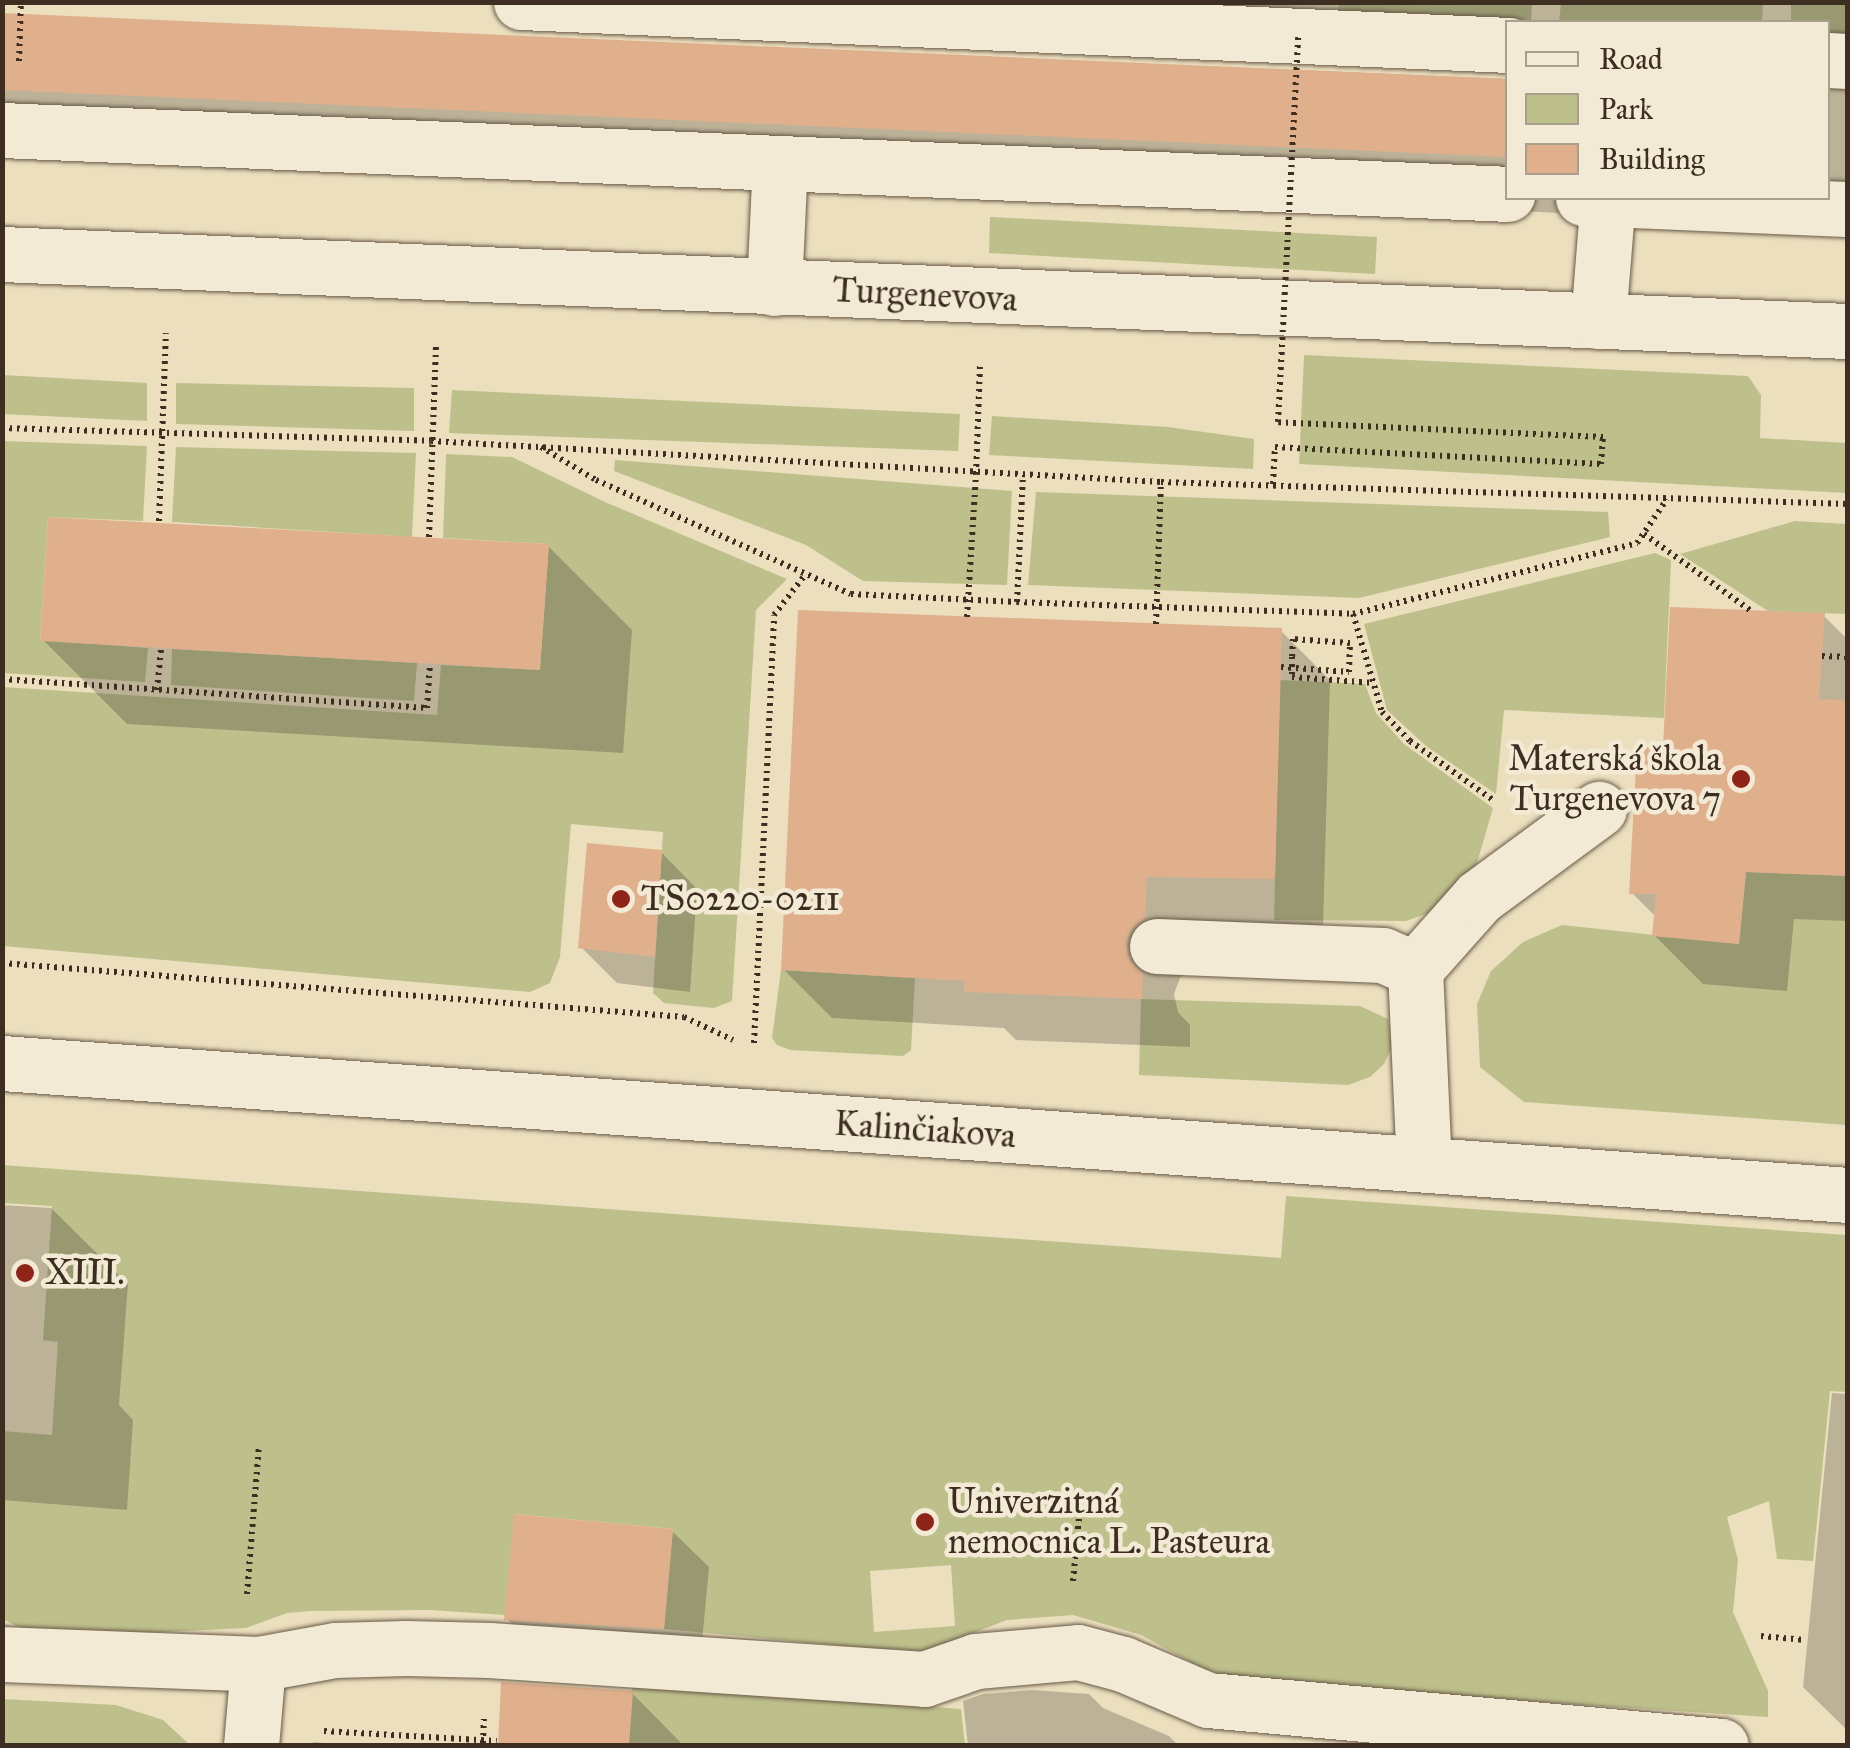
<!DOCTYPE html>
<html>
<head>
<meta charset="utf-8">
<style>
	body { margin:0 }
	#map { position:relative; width:1850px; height:1748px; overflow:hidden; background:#ebdfbe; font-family:"IM FELL Great Primer",serif }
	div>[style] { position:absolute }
	.green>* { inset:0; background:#bec08c }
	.shadow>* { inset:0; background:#0003 }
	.building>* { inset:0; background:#e0b08d }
	.path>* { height:6px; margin-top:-3px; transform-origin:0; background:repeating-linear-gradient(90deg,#3e2d21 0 2.5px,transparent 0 7.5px) }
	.roads { filter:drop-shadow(0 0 2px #695a48) drop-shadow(0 0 2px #695a48) }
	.minor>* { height:55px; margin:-27.5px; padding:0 27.5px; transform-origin:27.5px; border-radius:27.5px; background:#f2ead5 }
	.path-bridge>* { height:6px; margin-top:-3px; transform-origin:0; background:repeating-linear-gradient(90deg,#3e2d21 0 2.5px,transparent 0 7.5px) }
	.dots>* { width:28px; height:28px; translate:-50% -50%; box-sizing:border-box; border:5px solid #f2ead5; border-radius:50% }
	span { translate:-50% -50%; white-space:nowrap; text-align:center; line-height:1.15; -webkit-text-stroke:9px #f2ead5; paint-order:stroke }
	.street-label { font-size:35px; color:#3e2d21 }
	.poi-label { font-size:35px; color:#3e2d21 }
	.right { translate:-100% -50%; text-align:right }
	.left { translate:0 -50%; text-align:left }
	.frame { position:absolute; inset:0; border:5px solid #3e2d21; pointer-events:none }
	.legend { position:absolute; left:1505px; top:20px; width:325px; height:180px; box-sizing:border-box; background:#f2ead5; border:2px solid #aa9e8d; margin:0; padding:12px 18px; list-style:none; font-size:30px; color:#3e2d21 }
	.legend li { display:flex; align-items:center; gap:20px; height:50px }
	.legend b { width:50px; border:2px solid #aa9e8d }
</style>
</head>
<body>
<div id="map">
	<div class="green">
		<i style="clip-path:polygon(1339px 2px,1532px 3px,1531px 22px,1338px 10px)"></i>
		<i style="clip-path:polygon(1561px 3px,1561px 2px,1763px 3px,1762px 22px,1559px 22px)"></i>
		<i style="clip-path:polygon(1791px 3px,1847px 3px,1847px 40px,1828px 39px,1828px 22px,1791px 22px)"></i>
		<i style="clip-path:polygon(990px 217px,1377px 237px,1375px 274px,989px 253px)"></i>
		<i style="clip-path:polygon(1304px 355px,1748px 376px,1761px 395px,1760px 438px,1847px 443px,1847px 493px,1299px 464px)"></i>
		<i style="clip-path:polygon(3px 375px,147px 383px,147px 421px,3px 414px)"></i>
		<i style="clip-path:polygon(176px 383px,414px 388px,414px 431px,176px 424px)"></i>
		<i style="clip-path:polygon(452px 390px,960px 414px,958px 451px,449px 433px)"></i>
		<i style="clip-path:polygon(992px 416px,1168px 427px,1254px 439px,1253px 469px,989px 455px)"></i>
		<i style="clip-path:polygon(2px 441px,147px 446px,143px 521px,48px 517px,40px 640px,148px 648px,145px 682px,3px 673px)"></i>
		<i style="clip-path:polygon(176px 447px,416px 453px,412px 537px,172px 522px)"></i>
		<i style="clip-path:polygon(446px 454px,512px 457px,605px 502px,787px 579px,756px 610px,732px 1001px,714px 1008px,664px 1003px,653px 993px,663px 832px,571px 824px,560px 957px,550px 983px,530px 992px,3px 946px,2px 687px,437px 715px,441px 665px,540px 670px,549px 544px,443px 538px)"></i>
		<i style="clip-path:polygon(615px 460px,1012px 491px,1007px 585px,863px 581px,806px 545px,614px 471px)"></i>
		<i style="clip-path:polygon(1036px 492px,1608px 512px,1610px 537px,1359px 598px,1028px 585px)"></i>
		<i style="clip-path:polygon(1795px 521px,1847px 524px,1847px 614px,1768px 611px,1680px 554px)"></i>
		<i style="clip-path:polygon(1655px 553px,1671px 560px,1664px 718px,1504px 710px,1496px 794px,1426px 746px,1387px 710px,1364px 624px)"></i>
		<i style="clip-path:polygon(172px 649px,417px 663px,414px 701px,171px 685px)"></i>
		<i style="clip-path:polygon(1280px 680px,1365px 684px,1376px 713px,1404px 744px,1493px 808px,1475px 870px,1448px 906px,1406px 921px,1274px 920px)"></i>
		<i style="clip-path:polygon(1746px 872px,1847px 876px,1847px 1125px,1524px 1102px,1480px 1067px,1477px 1004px,1491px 971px,1523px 942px,1562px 925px,1739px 944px)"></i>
		<i style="clip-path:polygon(781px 970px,915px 978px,911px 1050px,903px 1056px,790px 1050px,777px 1045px,772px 1038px)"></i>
		<i style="clip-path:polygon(1141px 999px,1360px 1006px,1388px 1019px,1393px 1045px,1384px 1064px,1370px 1077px,1348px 1085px,1139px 1075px)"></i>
		<i style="clip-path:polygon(evenodd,2px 1165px,1281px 1258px,1286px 1196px,1847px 1235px,1847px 1392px,1830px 1391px,1813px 1561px,1777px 1559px,1769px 1501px,1727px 1517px,1738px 1560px,1733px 1612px,1768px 1691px,1768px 1717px,1278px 1685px,1207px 1671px,1141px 1635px,1073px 1615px,1007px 1620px,921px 1653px,664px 1629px,673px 1529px,515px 1514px,505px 1615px,431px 1610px,310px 1611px,287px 1613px,246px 1628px,39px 1638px,3px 1619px,2px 1431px,52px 1435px,58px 1342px,43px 1340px,52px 1206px,3px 1203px,2px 1165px,951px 1565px,955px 1626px,874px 1632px,870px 1571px,951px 1565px)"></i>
		<i style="clip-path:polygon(632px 1684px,961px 1709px,965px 1745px,600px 1746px,629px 1736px)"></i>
		<i style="clip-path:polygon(2px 1699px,116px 1705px,163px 1720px,190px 1745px,3px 1745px)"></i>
	</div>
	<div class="shadow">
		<i style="clip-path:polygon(748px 2px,1848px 2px,1848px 227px,1006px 186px,2px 146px,2px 16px,1508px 79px,1508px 198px,1828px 198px,1828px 22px,1508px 22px)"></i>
		<i style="clip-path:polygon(548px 546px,632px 630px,623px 753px,127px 724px,43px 640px)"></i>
		<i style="clip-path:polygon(1824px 616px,1848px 640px,1848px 921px,1794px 919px,1787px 991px,1703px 984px,1654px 935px,1656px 917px,1632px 893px,1665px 750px)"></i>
		<i style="clip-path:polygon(1281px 631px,1330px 680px,1323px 927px,1193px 967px,1180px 978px,1174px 994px,1178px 1012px,1190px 1025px,1190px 1047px,1016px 1040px,1004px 1028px,832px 1018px,783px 969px)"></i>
		<i style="clip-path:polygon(661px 852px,697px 889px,690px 992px,617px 983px,581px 947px)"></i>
		<i style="clip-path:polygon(2px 1205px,51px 1208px,128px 1284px,119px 1405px,133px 1420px,127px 1510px,2px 1500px)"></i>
		<i style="clip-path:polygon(1832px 1393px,1848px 1394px,1848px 1731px,1803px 1687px)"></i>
		<i style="clip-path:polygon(672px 1531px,709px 1567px,700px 1664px,543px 1655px,507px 1619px)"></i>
		<i style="clip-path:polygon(1032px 1690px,1089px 1694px,1103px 1708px,1169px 1736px,1179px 1746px,968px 1746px,963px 1701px,983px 1694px)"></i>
		<i style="clip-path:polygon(632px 1693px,684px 1746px,500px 1746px)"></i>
		<i style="clip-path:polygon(313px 1742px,359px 1746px,313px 1746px)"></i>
	</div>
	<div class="building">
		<i style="clip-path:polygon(2px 13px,1508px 79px,1508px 157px,2px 90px)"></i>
		<i style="clip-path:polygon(48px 517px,549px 544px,540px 670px,40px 641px)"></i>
		<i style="clip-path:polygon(1670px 607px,1825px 613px,1819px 699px,1848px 700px,1848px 876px,1746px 872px,1739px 944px,1652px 936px,1656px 894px,1629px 894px,1637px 747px,1663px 747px)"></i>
		<i style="clip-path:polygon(798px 610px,1282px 628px,1275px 879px,1147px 877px,1145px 918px,1131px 929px,1126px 944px,1130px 961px,1143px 973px,1142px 999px,964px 992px,965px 981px,781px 970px)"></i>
		<i style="clip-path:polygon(587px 843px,662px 850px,655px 957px,578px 948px)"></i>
		<i style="clip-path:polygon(514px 1514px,673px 1529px,664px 1629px,504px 1620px)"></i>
		<i style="clip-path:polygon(501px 1682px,633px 1691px,629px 1746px,498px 1746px)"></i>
	</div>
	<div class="path">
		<i style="left:19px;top:61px;width:59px;rotate:-88.1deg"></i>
		<i style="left:2px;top:428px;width:429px;rotate:1.7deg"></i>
		<i style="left:431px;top:441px;width:731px;rotate:3.21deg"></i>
		<i style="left:1161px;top:482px;width:687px;rotate:1.83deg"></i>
		<i style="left:541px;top:447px;width:64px;rotate:31deg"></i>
		<i style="left:596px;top:480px;width:279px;rotate:24.1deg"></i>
		<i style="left:851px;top:594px;width:166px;rotate:2.8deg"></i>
		<i style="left:1017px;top:602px;width:336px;rotate:2deg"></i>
		<i style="left:1353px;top:614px;width:293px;rotate:-14deg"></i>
		<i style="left:1637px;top:543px;width:53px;rotate:-55.7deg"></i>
		<i style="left:976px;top:474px;width:109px;rotate:-87.9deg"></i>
		<i style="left:1273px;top:484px;width:37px;rotate:-87deg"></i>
		<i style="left:1275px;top:447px;width:326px;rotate:3deg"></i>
		<i style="left:1601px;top:464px;width:27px;rotate:-86deg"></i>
		<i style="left:1603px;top:437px;width:325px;rotate:-177.4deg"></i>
		<i style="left:159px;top:521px;width:188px;rotate:-87.9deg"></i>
		<i style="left:1644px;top:534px;width:132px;rotate:35.7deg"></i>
		<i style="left:429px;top:537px;width:193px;rotate:-87.9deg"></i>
		<i style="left:1017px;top:602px;width:126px;rotate:-87.3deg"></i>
		<i style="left:1353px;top:614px;width:102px;rotate:73.5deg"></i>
		<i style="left:1382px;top:712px;width:40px;rotate:46deg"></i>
		<i style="left:1410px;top:741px;width:102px;rotate:35.4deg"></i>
		<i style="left:1822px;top:656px;width:26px;rotate:2deg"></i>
		<i style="left:1292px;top:657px;width:20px;rotate:90deg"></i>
		<i style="left:1292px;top:677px;width:82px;rotate:4.2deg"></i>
		<i style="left:2px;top:679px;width:426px;rotate:3.9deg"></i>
		<i style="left:427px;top:708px;width:44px;rotate:-86.1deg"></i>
		<i style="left:157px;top:690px;width:41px;rotate:-84.4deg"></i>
		<i style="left:2px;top:963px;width:684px;rotate:4.53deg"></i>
		<i style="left:684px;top:1017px;width:54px;rotate:25.1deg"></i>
		<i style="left:754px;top:1043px;width:428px;rotate:-87.3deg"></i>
		<i style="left:774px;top:615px;width:51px;rotate:-52.2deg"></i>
		<i style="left:1073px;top:1581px;width:64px;rotate:-84.6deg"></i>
		<i style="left:247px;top:1594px;width:148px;rotate:-85.4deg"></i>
		<i style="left:1761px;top:1636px;width:44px;rotate:5.2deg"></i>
		<i style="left:324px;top:1731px;width:173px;rotate:3.3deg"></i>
		<i style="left:483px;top:1743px;width:24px;rotate:-88deg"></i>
	</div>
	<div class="roads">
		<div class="minor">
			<i style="left:521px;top:2px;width:988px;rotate:2.49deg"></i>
			<i style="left:1828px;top:60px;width:20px;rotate:3deg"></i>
			<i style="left:2px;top:130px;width:1507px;rotate:2.43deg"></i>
			<i style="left:1583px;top:198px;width:265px;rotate:2.4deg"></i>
			<i style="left:2px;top:254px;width:1848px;rotate:2.39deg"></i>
			<i style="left:774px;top:288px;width:125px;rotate:-87.3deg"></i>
			<i style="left:1598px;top:321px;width:123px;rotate:-85.4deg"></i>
			<i style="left:1157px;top:946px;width:226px;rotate:2.3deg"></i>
			<i style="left:1383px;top:955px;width:35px;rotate:24deg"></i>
			<i style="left:1415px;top:969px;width:195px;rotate:87.4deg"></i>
			<i style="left:1415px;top:969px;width:96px;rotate:-48.4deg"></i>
			<i style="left:1479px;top:897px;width:149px;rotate:-36.3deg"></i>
			<i style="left:2px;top:1063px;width:1851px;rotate:4.09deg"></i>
			<i style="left:2px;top:1654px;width:256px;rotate:2.2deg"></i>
			<i style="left:251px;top:1746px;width:82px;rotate:-85.1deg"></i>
			<i style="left:258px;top:1664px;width:78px;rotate:-10.3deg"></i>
			<i style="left:335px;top:1650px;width:71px;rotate:-1.6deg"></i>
			<i style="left:406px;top:1648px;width:83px;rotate:1.4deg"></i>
			<i style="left:489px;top:1650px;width:436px;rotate:3.8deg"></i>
			<i style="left:924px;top:1679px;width:55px;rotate:-19.1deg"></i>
			<i style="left:976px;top:1661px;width:102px;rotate:-5deg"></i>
			<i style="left:1078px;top:1652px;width:47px;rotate:14.9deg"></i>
			<i style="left:1123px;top:1664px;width:92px;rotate:23deg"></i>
			<i style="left:1208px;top:1700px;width:515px;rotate:5.12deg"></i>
		</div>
	</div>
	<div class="path-bridge">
		<i style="left:1278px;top:422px;width:387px;rotate:-87deg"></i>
		<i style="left:967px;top:617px;width:143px;rotate:-86.4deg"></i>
		<i style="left:1156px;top:624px;width:142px;rotate:-88deg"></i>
		<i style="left:1281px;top:667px;width:68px;rotate:4.2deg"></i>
		<i style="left:1349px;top:672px;width:29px;rotate:-88deg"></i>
		<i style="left:1350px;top:643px;width:57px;rotate:-176deg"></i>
		<i style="left:1293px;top:639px;width:18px;rotate:93deg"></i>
	</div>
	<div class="dots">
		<i style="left:1741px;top:779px;background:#8f2418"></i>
		<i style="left:621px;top:899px;background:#8f2418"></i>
		<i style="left:25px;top:1273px;background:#8f2418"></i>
		<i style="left:925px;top:1522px;background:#8f2418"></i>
	</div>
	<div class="street-label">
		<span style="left:925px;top:295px;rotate:3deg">Turgenevova</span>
		<span style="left:925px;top:1130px;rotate:4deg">Kalinčiakova</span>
	</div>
	<div class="poi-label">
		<span class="right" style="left:1721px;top:779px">Materská škola<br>Turgenevova 7</span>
		<span class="left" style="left:641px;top:899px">TS0220-0211</span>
		<span class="left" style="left:45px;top:1273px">XIII.</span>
		<span class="left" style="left:948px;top:1522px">Univerzitná<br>nemocnica L. Pasteura</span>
	</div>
	<div class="frame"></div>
	<ul class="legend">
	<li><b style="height:12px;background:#f2ead5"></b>Road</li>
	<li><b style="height:28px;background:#bec08c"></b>Park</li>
	<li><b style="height:28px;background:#e0b08d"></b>Building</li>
	</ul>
</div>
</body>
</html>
